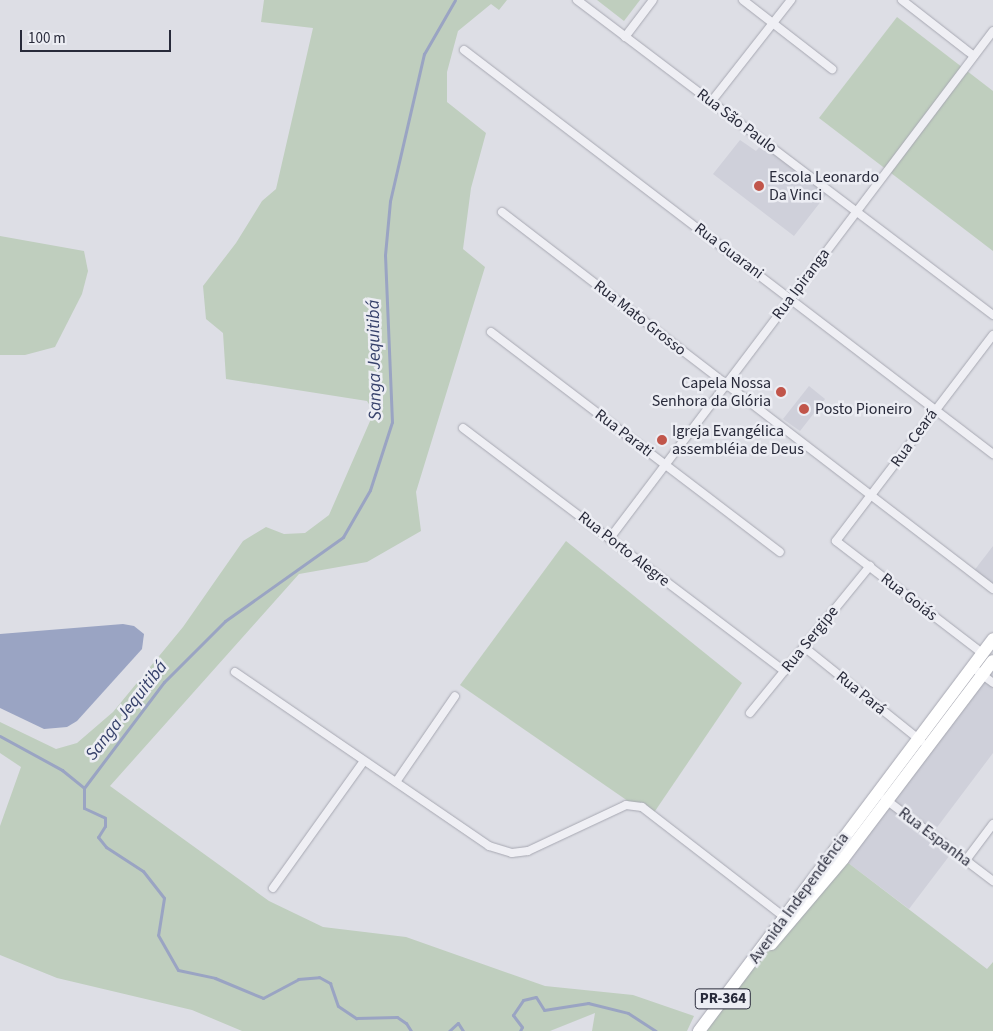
<!DOCTYPE html>
<html>
<head>
<meta charset="utf-8">
<style>
	body { margin:0 }
	#map { position:relative; width:993px; height:1031px; overflow:hidden; background:#dddee5; font-family:"Source Sans 3",sans-serif }
	div>[style] { position:absolute }
	.built>* { inset:0; background:#cfd0da }
	.green>* { inset:0; background:#bfcebe }
	.water>* { inset:0; background:#9aa4c3 }
	.stream>* { height:3px; margin:-1.5px; padding:0 1.5px; transform-origin:1.5px; border-radius:1.5px; background:#9aa4c3 }
	.roads { filter:drop-shadow(0 0 1px #a7a8b2) drop-shadow(0 0 1px #a7a8b2) }
	.minor>* { height:8px; margin:-4px; padding:0 4px; transform-origin:4px; border-radius:4px; background:#efeff4 }
	.primary>* { height:12px; margin:-6px; padding:0 6px; transform-origin:6px; border-radius:6px; background:#fff }
	.dots>* { width:14px; height:14px; translate:-50% -50%; box-sizing:border-box; border:2px solid #ecedf3; border-radius:50% }
	span { translate:-50% -50%; white-space:nowrap; text-align:center; line-height:1.15; -webkit-text-stroke:5px #ecedf3; paint-order:stroke }
	.shield-label span { padding:1px 4px; background:#ecedf3; border:1px solid; border-radius:4px; -webkit-text-stroke-width:0 }
	.shield-label { font-size:15px; color:#282a3a; font-weight:700 }
	.street-label { font-size:16px; color:#282a3a }
	.poi-label { font-size:16px; color:#282a3a }
	.left { translate:0 -50%; text-align:left }
	.right { translate:-100% -50%; text-align:right }
	.water-label { font-size:18px; color:#35406a; font-style:italic }
	.scale { position:absolute; left:20px; top:30px; width:151px; height:22px; box-sizing:border-box; border:2px solid #282a3a; border-top:0; padding-left:6px; font-size:15px; line-height:18px; white-space:nowrap; color:#282a3a; -webkit-text-stroke:4px #ecedf3; paint-order:stroke }
</style>
</head>
<body>
<div id="map">
	<div class="built">
		<i style="clip-path:polygon(740px 140px,756px 151px,764px 142px,829px 191px,794px 236px,713px 174px)"></i>
		<i style="clip-path:polygon(809px 386px,825px 399px,800px 431px,783px 419px)"></i>
		<i style="clip-path:polygon(993px 546px,993px 589px,973px 572px)"></i>
		<i style="clip-path:polygon(993px 661px,993px 753px,932px 834px,953px 851px,909px 909px,843px 859px)"></i>
	</div>
	<div class="green">
		<i style="clip-path:polygon(264px 0,507px 0,499px 10px,491px 4px,458px 31px,447px 72px,447px 102px,486px 133px,471px 188px,463px 249px,485px 267px,416px 492px,421px 531px,367px 562px,299px 574px,110px 786px,269px 901px,323px 927px,406px 937px,545px 986px,633px 995px,694px 1016px,687px 1031px,592px 1031px,595px 1013px,550px 1031px,242px 1031px,192px 1010px,57px 978px,0 955px,0 826px,21px 767px,0 753px,0 722px,56px 749px,77px 743px,113px 712px,183px 627px,243px 541px,266px 527px,284px 534px,305px 533px,329px 515px,374px 412px,367px 401px,226px 379px,223px 333px,206px 319px,203px 286px,236px 243px,262px 201px,276px 189px,313px 28px,261px 22px)"></i>
		<i style="clip-path:polygon(597px 0,640px 0,624px 21px)"></i>
		<i style="clip-path:polygon(897px 17px,993px 91px,993px 251px,819px 118px)"></i>
		<i style="clip-path:polygon(0 236px,84px 251px,88px 271px,82px 294px,55px 347px,25px 355px,0 355px)"></i>
		<i style="clip-path:polygon(566px 541px,742px 683px,651px 817px,460px 685px)"></i>
		<i style="clip-path:polygon(843px 859px,987px 969px,993px 962px,993px 1031px,699px 1031px)"></i>
	</div>
	<div class="water">
		<i style="clip-path:polygon(123px 624px,134px 626px,144px 634px,142px 649px,77px 721px,67px 727px,44px 729px,0 708px,0 634px)"></i>
	</div>
	<div class="stream">
		<i style="left:0;top:736px;width:71px;rotate:28.7deg"></i>
		<i style="left:62px;top:770px;width:28px;rotate:39deg"></i>
		<i style="left:84px;top:788px;width:20px;rotate:90deg"></i>
		<i style="left:84px;top:808px;width:23px;rotate:25deg"></i>
		<i style="left:105px;top:818px;width:8px;rotate:90deg"></i>
		<i style="left:105px;top:826px;width:13px;rotate:122deg"></i>
		<i style="left:98px;top:837px;width:13px;rotate:51deg"></i>
		<i style="left:106px;top:847px;width:44px;rotate:33deg"></i>
		<i style="left:143px;top:871px;width:34px;rotate:52deg"></i>
		<i style="left:164px;top:898px;width:37px;rotate:99deg"></i>
		<i style="left:158px;top:935px;width:40px;rotate:60.3deg"></i>
		<i style="left:178px;top:970px;width:38px;rotate:12deg"></i>
		<i style="left:215px;top:978px;width:52px;rotate:22.6deg"></i>
		<i style="left:263px;top:998px;width:40px;rotate:-28deg"></i>
		<i style="left:298px;top:979px;width:21px;rotate:-5deg"></i>
		<i style="left:319px;top:977px;width:13px;rotate:29deg"></i>
		<i style="left:330px;top:983px;width:24px;rotate:71deg"></i>
		<i style="left:338px;top:1006px;width:22px;rotate:34deg"></i>
		<i style="left:356px;top:1018px;width:41px;rotate:-1.4deg"></i>
		<i style="left:397px;top:1017px;width:11px;rotate:34deg"></i>
		<i style="left:406px;top:1023px;width:9px;rotate:58deg"></i>
		<i style="left:84px;top:788px;width:133px;rotate:-53deg"></i>
		<i style="left:164px;top:682px;width:86px;rotate:-45deg"></i>
		<i style="left:225px;top:621px;width:145px;rotate:-35.4deg"></i>
		<i style="left:343px;top:537px;width:54px;rotate:-60.1deg"></i>
		<i style="left:370px;top:490px;width:71px;rotate:-72.1deg"></i>
		<i style="left:392px;top:422px;width:167px;rotate:-92.4deg"></i>
		<i style="left:385px;top:255px;width:54px;rotate:-84.7deg"></i>
		<i style="left:390px;top:201px;width:151px;rotate:-77deg"></i>
		<i style="left:424px;top:54px;width:62px;rotate:-60.1deg"></i>
		<i style="left:449px;top:1031px;width:12px;rotate:-42deg"></i>
		<i style="left:458px;top:1023px;width:9px;rotate:58deg"></i>
		<i style="left:520px;top:1031px;width:4px;rotate:-63deg"></i>
		<i style="left:522px;top:1027px;width:15px;rotate:-127deg"></i>
		<i style="left:513px;top:1015px;width:18px;rotate:-56deg"></i>
		<i style="left:523px;top:1000px;width:13px;rotate:-13deg"></i>
		<i style="left:536px;top:997px;width:15px;rotate:58deg"></i>
		<i style="left:544px;top:1010px;width:45px;rotate:-9deg"></i>
		<i style="left:588px;top:1003px;width:41px;rotate:14deg"></i>
		<i style="left:628px;top:1013px;width:33px;rotate:33deg"></i>
	</div>
	<div class="roads">
		<div class="minor">
			<i style="left:577px;top:0;width:522px;rotate:37.13deg"></i>
			<i style="left:743px;top:0;width:113px;rotate:37.8deg"></i>
			<i style="left:902px;top:0;width:91px;rotate:37.9deg"></i>
			<i style="left:625px;top:37px;width:46px;rotate:-52.9deg"></i>
			<i style="left:464px;top:50px;width:666px;rotate:37.37deg"></i>
			<i style="left:711px;top:102px;width:130px;rotate:-51.9deg"></i>
			<i style="left:502px;top:212px;width:619px;rotate:37.52deg"></i>
			<i style="left:491px;top:332px;width:363px;rotate:37.3deg"></i>
			<i style="left:463px;top:428px;width:403px;rotate:37.1deg"></i>
			<i style="left:610px;top:538px;width:635px;rotate:-52.93deg"></i>
			<i style="left:804px;top:647px;width:150px;rotate:38.8deg"></i>
			<i style="left:982px;top:653px;width:184px;rotate:-142.5deg"></i>
			<i style="left:836px;top:541px;width:259px;rotate:-52.7deg"></i>
			<i style="left:972px;top:667px;width:26px;rotate:37deg"></i>
			<i style="left:235px;top:672px;width:308px;rotate:34.4deg"></i>
			<i style="left:489px;top:846px;width:24px;rotate:17deg"></i>
			<i style="left:512px;top:853px;width:16px;rotate:-7deg"></i>
			<i style="left:528px;top:851px;width:108px;rotate:-25.1deg"></i>
			<i style="left:626px;top:805px;width:16px;rotate:7deg"></i>
			<i style="left:642px;top:807px;width:178px;rotate:37.7deg"></i>
			<i style="left:750px;top:713px;width:190px;rotate:-50.8deg"></i>
			<i style="left:396px;top:782px;width:104px;rotate:-55.5deg"></i>
			<i style="left:885px;top:799px;width:136px;rotate:37.2deg"></i>
			<i style="left:966px;top:860px;width:45px;rotate:-53.1deg"></i>
			<i style="left:273px;top:888px;width:156px;rotate:-54.4deg"></i>
		</div>
		<div class="primary">
			<i style="left:771px;top:944px;width:111px;rotate:-49.7deg"></i>
			<i style="left:843px;top:859px;width:248px;rotate:-52.9deg"></i>
			<i style="left:699px;top:1031px;width:490px;rotate:-53.1deg"></i>
		</div>
	</div>
	<div class="dots">
		<i style="left:759px;top:186px;background:#c1554a"></i>
		<i style="left:781px;top:392px;background:#c1554a"></i>
		<i style="left:804px;top:409px;background:#c1554a"></i>
		<i style="left:662px;top:440px;background:#c1554a"></i>
	</div>
	<div class="shield-label">
		<span style="left:723px;top:999px">PR-364</span>
	</div>
	<div class="street-label">
		<span style="left:737px;top:121px;rotate:37deg">Rua São Paulo</span>
		<span style="left:729px;top:251px;rotate:37deg">Rua Guarani</span>
		<span style="left:801px;top:284px;rotate:-53deg">Rua Ipiranga</span>
		<span style="left:640px;top:318px;rotate:38deg">Rua Mato Grosso</span>
		<span style="left:624px;top:433px;rotate:37deg">Rua Parati</span>
		<span style="left:914px;top:438px;rotate:-54deg">Rua Ceará</span>
		<span style="left:624px;top:549px;rotate:38deg">Rua Porto Alegre</span>
		<span style="left:909px;top:597px;rotate:38deg">Rua Goiás</span>
		<span style="left:810px;top:639px;rotate:-51deg">Rua Sergipe</span>
		<span style="left:861px;top:693px;rotate:39deg">Rua Pará</span>
		<span style="left:935px;top:837px;rotate:37deg">Rua Espanha</span>
		<span style="left:799px;top:898px;rotate:-54deg">Avenida Independência</span>
	</div>
	<div class="poi-label">
		<span class="left" style="left:769px;top:186px">Escola Leonardo<br>Da Vinci</span>
		<span class="right" style="left:771px;top:392px">Capela Nossa<br>Senhora da Glória</span>
		<span class="left" style="left:815px;top:409px">Posto Pioneiro</span>
		<span class="left" style="left:672px;top:440px">Igreja Evangélica<br>assembléia de Deus</span>
	</div>
	<div class="water-label">
		<span style="left:375px;top:360px;rotate:-91deg">Sanga Jequitibá</span>
		<span style="left:127px;top:711px;rotate:-52deg">Sanga Jequitibá</span>
	</div>
	<div class="scale">100 m</div>
</div>
</body>
</html>
